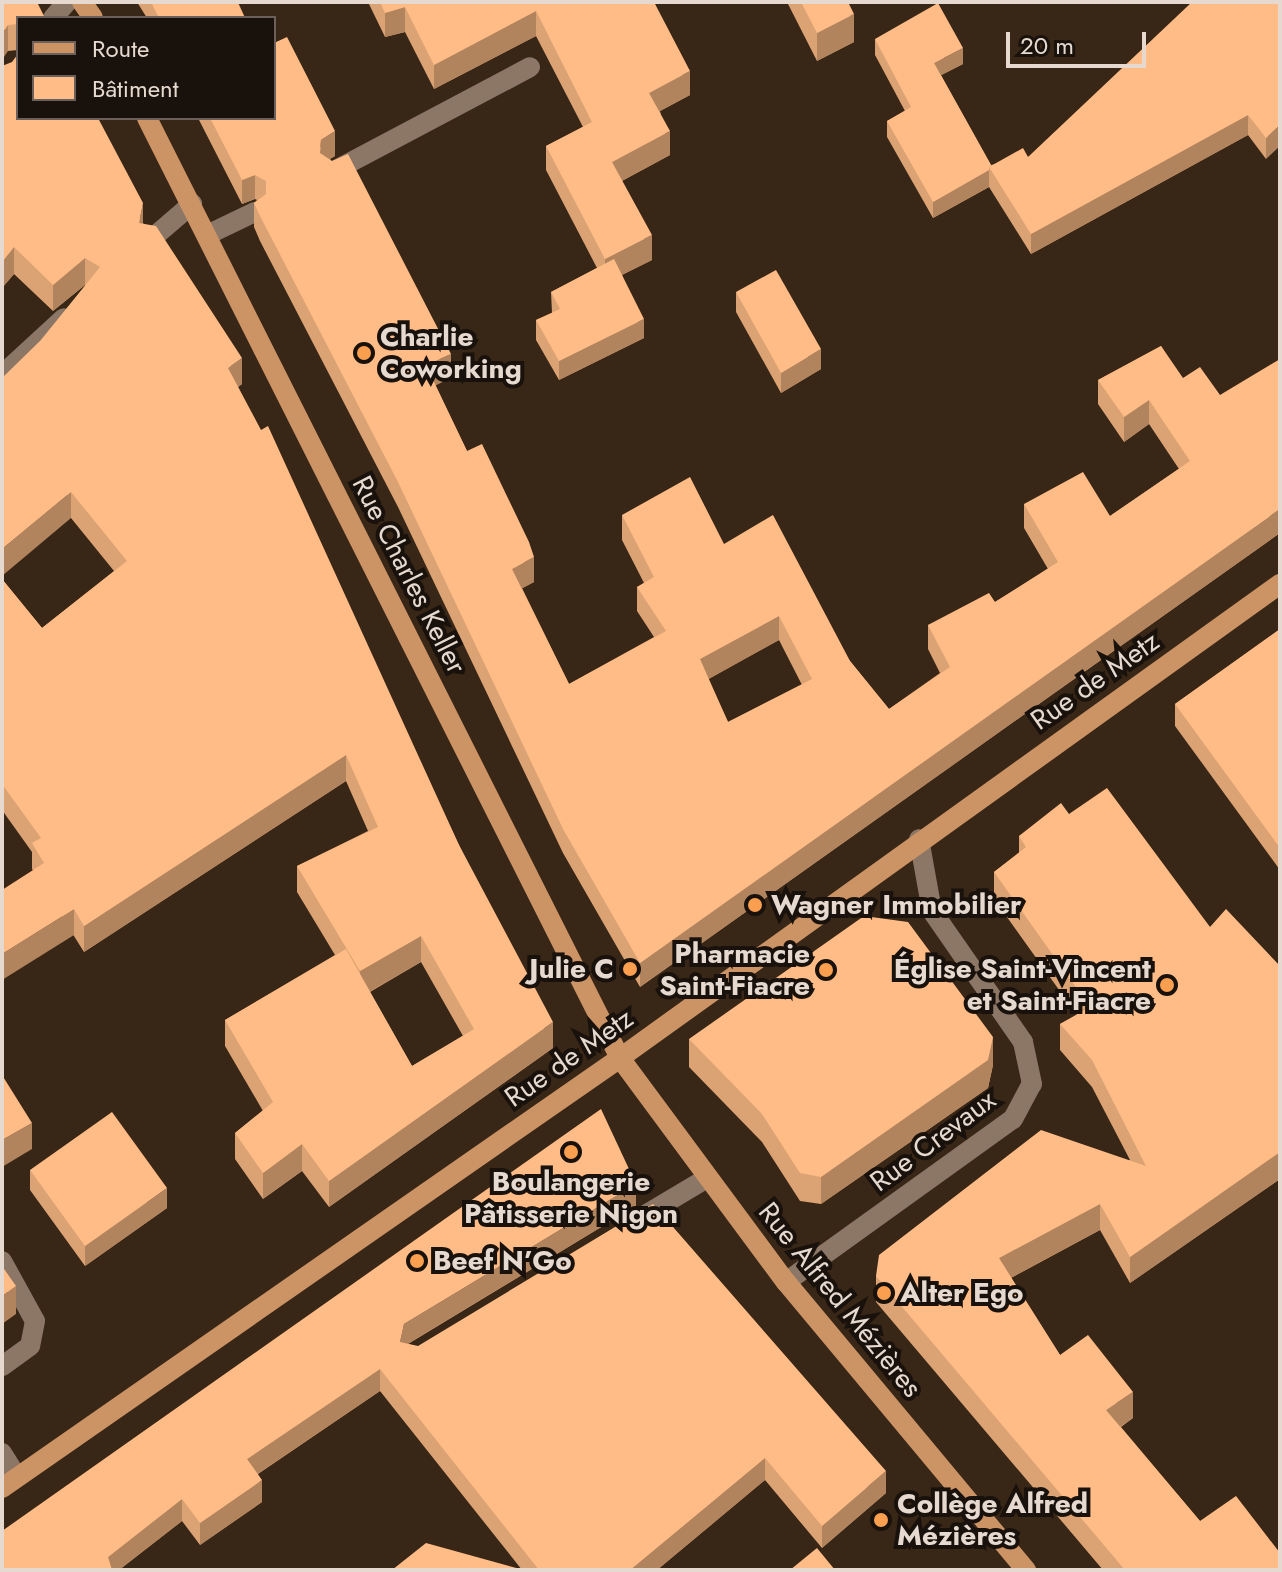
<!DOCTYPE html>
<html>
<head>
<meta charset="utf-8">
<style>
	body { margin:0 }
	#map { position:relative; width:1282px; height:1572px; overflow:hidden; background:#382617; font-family:Jost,sans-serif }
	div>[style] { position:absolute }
	.minor>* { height:20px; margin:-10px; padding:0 10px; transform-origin:10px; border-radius:10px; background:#8c7666 }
	.major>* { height:20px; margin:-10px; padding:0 10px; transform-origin:10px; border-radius:10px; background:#cc9365 }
	.wall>* { inset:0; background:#dba273 }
	.shaded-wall>* { inset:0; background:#b2845e }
	.building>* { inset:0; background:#ffbc86 }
	.dots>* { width:22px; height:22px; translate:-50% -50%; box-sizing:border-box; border:4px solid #19110b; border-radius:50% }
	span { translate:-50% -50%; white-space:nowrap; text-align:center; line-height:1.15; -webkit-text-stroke:8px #19110b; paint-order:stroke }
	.poi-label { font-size:28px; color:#e6dad0; font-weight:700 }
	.left { translate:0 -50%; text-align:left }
	.right { translate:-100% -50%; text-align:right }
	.street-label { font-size:28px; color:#e6dad0 }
	.frame { position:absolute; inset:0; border:4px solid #e6dad0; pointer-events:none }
	.legend { position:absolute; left:16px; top:16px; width:260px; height:104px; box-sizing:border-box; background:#19110b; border:2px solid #6b615a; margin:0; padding:10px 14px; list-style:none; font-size:24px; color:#e6dad0 }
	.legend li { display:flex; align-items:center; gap:16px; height:40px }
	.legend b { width:40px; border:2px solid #6b615a }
	.scale { position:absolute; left:1006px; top:32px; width:140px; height:36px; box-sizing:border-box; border:4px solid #e6dad0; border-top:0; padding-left:10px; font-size:24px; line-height:28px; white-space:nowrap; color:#e6dad0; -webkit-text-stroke:6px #19110b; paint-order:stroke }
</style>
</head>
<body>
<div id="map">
	<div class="minor">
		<i style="left:53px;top:18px;width:21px;rotate:-49deg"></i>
		<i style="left:332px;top:172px;width:224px;rotate:-27.9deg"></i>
		<i style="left:207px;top:235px;width:53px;rotate:-25.6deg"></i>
		<i style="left:149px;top:241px;width:57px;rotate:-40.7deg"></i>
		<i style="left:2px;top:375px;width:84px;rotate:-42.6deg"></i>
		<i style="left:635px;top:1221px;width:84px;rotate:-30.8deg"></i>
		<i style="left:2px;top:1261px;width:68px;rotate:61.2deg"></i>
		<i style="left:35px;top:1321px;width:25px;rotate:101deg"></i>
		<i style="left:30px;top:1346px;width:34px;rotate:144deg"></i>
		<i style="left:786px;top:1282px;width:279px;rotate:-35.7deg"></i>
		<i style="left:1013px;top:1119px;width:40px;rotate:-62deg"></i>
		<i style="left:1032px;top:1084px;width:43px;rotate:-102.1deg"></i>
		<i style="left:1023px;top:1042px;width:160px;rotate:-124.8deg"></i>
		<i style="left:932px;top:911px;width:73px;rotate:-100.2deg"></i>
		<i style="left:2px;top:1453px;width:28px;rotate:58deg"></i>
	</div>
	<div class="major">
		<i style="left:82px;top:2px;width:19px;rotate:55deg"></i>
		<i style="left:147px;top:118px;width:1052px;rotate:63.29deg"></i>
		<i style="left:620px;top:1058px;width:279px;rotate:53.5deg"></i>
		<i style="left:786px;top:1282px;width:375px;rotate:50.2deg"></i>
		<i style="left:2px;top:1488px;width:753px;rotate:-34.83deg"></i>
		<i style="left:620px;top:1058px;width:813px;rotate:-35.69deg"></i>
	</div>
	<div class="wall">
		<i style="clip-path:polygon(2px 2px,18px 18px,18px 50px,8px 51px)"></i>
		<i style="clip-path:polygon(137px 2px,238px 2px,245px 18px,147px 18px)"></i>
		<i style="clip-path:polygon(368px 2px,654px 2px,690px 95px,660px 111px,670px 155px,622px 181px,652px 260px,622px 275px,644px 338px,559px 380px,536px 340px,536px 320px,552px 313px,551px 292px,597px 268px,546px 170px,546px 146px,583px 127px,536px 36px,434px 89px,405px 32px,385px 37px)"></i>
		<i style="clip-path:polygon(787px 2px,848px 2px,854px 42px,817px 61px)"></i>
		<i style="clip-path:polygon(1280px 2px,1266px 159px,1248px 135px,1031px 254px,989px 187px,933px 218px,887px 137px,887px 121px,905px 111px,875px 55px,875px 39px,963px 64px,941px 75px,991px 165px,1028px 157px)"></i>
		<i style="clip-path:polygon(evenodd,2px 66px,143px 223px,242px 384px,238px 387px,459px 845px,553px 1048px,329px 1207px,302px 1171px,263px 1199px,235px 1159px,235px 1133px,263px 1111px,225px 1046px,225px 1020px,335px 955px,297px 892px,297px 866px,368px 831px,346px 781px,84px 952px,32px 869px,32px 852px,2px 810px,2px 579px,42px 628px,114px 571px,71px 518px,41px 340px,86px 285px,85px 285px,53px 311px,14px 274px,2px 288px,2px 66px,421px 962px,463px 1036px,412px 1066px,370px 992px,421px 962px)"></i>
		<i style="clip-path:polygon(evenodd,198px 118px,274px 118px,335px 156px,330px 159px,451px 378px,435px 385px,467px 451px,534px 582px,522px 588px,569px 684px,654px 637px,637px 611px,637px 587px,644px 583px,622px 540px,622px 515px,724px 544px,850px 661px,889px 709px,940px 673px,928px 649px,928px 625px,995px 602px,1048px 569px,1024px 528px,1024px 504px,1110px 516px,1179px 469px,1149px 424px,1124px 442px,1098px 404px,1098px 380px,1161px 346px,1280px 533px,640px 987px,563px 853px,398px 507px,260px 241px,254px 227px,254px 203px,257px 200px,255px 199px,242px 204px,198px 118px,779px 640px,802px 685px,728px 722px,708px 679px,779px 640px)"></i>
		<i style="clip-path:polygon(736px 292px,821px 369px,781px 393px,736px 312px)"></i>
		<i style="clip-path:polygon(1280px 629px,1280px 870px,1175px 726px,1175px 704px)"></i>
		<i style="clip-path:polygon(1069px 814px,1210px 927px,1280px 966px,1280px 1179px,1130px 1283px,1100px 1230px,1011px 1278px,1060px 1355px,1133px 1418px,1121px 1427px,1200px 1521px,1280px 1570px,1103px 1570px,876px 1302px,876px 1276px,1130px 1160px,1092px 1087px,1060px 1050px,1060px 1024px,1077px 1015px,994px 899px,994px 872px,1019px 853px,1019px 836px)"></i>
		<i style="clip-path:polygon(689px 1039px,993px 1065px,988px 1088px,821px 1204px,800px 1201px,762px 1142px,689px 1067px)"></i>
		<i style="clip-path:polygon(30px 1170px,167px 1208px,85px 1266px,30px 1190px)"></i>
		<i style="clip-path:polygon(636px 1206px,408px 1344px,886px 1493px,822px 1548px,765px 1480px,657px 1570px,522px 1570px,380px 1391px,258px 1474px,262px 1502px,200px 1545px,182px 1521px,119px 1570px,2px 1570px)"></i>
	</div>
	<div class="shaded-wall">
		<i style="clip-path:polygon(405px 7px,405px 32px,385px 37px,385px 13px)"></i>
		<i style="clip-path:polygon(536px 11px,536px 36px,434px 89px,434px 65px)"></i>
		<i style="clip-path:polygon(854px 14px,854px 42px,817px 61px,817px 33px)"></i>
		<i style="clip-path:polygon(8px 25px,8px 51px,2px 60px,2px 34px)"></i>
		<i style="clip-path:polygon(963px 48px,963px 64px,934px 79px,934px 63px)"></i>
		<i style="clip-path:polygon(690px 71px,690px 95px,649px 117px,649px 93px)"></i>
		<i style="clip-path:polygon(1248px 115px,1248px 135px,1031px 254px,1031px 234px)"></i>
		<i style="clip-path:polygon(1280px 125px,1280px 146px,1266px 159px,1266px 138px)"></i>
		<i style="clip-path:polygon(335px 131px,335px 156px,321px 164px,320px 153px,321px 140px)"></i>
		<i style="clip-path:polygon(670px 131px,670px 155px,612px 186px,612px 162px)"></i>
		<i style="clip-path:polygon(989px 170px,989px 187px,933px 218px,933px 202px)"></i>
		<i style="clip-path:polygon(255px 175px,255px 199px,242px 204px,242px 180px)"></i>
		<i style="clip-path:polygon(143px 203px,143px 229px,139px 223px)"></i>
		<i style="clip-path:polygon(652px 235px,652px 260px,605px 283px,605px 259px)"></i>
		<i style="clip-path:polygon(14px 247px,14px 274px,2px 288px,2px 262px)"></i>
		<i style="clip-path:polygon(85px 258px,85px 285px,53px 311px,53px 285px)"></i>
		<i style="clip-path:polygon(644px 319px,644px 338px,559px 380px,559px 361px)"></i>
		<i style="clip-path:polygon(821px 349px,821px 369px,781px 393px,781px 373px)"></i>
		<i style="clip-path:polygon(451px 354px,451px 378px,426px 390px,426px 365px)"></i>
		<i style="clip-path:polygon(242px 358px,242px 384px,228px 394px,228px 368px)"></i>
		<i style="clip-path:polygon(1149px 400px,1149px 424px,1124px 442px,1124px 417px)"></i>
		<i style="clip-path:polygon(71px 492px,71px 518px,2px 576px,2px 549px)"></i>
		<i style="clip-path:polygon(1280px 509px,1280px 533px,640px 987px,640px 963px)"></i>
		<i style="clip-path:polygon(534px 557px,534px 582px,512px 594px,512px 569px)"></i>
		<i style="clip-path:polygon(779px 616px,779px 640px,700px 684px,700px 659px)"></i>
		<i style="clip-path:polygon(346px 755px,346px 781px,84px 952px,84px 926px)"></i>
		<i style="clip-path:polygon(74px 909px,74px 935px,2px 980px,2px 954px)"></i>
		<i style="clip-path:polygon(421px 936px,421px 962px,360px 997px,360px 971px)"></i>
		<i style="clip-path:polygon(553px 1022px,553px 1048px,329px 1207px,329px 1181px)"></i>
		<i style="clip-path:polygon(993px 1037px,993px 1065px,988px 1088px,821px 1204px,821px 1177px)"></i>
		<i style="clip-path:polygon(32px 1123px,32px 1149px,2px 1167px,2px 1140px)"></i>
		<i style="clip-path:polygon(302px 1144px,302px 1171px,263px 1199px,263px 1173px)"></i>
		<i style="clip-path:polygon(1280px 1152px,1280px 1179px,1130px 1283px,1130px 1257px)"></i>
		<i style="clip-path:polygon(636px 1184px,636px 1206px,404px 1346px,400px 1342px,404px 1324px)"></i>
		<i style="clip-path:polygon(167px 1188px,167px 1208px,85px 1266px,85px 1246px)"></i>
		<i style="clip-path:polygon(1100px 1204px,1100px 1230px,999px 1284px,999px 1258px)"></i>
		<i style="clip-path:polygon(16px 1286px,16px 1314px,2px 1324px,2px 1296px)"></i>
		<i style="clip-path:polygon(380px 1369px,380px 1391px,247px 1481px,247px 1459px)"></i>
		<i style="clip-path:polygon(1133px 1392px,1133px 1418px,1106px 1436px,1106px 1410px)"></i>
		<i style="clip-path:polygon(765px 1458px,765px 1480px,657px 1570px,630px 1570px)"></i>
		<i style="clip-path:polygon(886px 1471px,886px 1493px,822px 1548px,822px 1526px)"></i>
		<i style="clip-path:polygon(262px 1480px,262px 1502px,200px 1545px,200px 1523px)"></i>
		<i style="clip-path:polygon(182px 1499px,182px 1521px,119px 1570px,108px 1570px,108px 1557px)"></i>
	</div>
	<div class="building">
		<i style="clip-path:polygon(2px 2px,37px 2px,45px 18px,18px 18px,18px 24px,8px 25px,2px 34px)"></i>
		<i style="clip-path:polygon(151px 2px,237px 2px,245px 18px,159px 18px)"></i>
		<i style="clip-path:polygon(380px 2px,654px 2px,690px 71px,649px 93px,670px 131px,612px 162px,652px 235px,605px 259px,546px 146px,592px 122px,536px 11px,434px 65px,405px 7px,385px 13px)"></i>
		<i style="clip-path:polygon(801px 2px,848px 2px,854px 14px,817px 33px)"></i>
		<i style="clip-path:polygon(1192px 2px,1280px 2px,1280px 125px,1266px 138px,1248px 115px,1031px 234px,989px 167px,1023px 148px,1028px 157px)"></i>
		<i style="clip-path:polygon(938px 3px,963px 48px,934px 63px,991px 165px,989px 167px,989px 170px,933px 202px,887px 121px,911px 107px,875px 39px)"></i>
		<i style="clip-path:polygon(evenodd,287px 37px,335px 131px,321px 140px,320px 153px,332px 161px,348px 154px,451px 354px,426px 365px,467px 451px,482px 444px,529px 542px,534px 557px,512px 569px,569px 684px,666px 631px,637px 587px,654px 577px,622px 515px,690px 477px,724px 544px,773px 515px,850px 661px,889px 709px,950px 667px,928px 625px,989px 593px,995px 602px,1058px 562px,1024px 504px,1083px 472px,1110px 516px,1190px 461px,1149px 400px,1124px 417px,1098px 380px,1161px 346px,1183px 378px,1200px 367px,1220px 395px,1280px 359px,1280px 509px,640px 963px,563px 829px,398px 482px,260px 216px,254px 203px,266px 194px,266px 181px,255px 175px,242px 180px,210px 118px,274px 118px,274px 43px,287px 37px,779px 616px,812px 679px,728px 722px,700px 659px,779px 616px)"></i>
		<i style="clip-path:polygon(18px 54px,18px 118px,98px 118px,143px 203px,139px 223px,156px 226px,242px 358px,228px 368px,261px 430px,268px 426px,459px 845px,553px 1022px,329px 1181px,302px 1144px,263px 1173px,235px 1133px,273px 1102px,225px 1020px,346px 949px,412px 1066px,474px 1029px,421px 936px,360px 971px,297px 866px,378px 827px,346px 755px,84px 926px,74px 909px,2px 954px,2px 890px,44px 863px,32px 843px,41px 838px,2px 784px,2px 579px,42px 628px,127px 561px,71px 492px,2px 549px,2px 378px,41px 340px,100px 267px,85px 258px,53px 285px,14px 247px,2px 262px,2px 139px,4px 136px,2px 133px,2px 66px,12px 62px)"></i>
		<i style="clip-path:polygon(614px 259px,644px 319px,559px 361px,536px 320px,560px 309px,551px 292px)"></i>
		<i style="clip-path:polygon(776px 270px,821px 349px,781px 373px,736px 292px)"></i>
		<i style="clip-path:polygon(1280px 629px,1280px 848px,1175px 704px)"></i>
		<i style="clip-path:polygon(1107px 788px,1210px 927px,1226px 909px,1280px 966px,1280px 1152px,1130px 1257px,1100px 1204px,999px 1258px,1060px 1355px,1088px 1335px,1133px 1392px,1106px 1410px,1200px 1521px,1236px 1496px,1280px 1553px,1280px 1570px,1125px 1570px,876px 1276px,879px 1255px,1041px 1130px,1146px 1166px,1092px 1060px,1060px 1024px,1090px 1007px,994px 872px,1026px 847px,1019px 836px,1061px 803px,1069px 814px)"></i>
		<i style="clip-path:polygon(864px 916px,908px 922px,993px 1037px,988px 1060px,821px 1177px,800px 1173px,762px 1114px,689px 1039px)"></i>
		<i style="clip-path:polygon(2px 1075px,32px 1123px,2px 1140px)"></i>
		<i style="clip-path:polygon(601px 1109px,636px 1184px,404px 1324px,400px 1342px,418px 1346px,653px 1204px,886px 1471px,822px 1526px,765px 1458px,630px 1570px,539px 1570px,380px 1369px,247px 1459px,262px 1480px,200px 1523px,182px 1499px,108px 1557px,112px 1570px,2px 1570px,2px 1531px)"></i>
		<i style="clip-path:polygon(112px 1112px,167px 1188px,85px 1246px,30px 1170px)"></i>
		<i style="clip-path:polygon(2px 1266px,16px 1286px,2px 1296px)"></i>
		<i style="clip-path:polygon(426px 1543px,520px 1569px,519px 1570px,392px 1570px)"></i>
		<i style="clip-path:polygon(817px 1548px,835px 1570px,790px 1570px)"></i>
	</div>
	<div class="dots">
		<i style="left:364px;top:353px;background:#fa9f4f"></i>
		<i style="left:755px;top:905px;background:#fa9f4f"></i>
		<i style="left:630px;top:969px;background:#fa9f4f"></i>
		<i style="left:826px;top:970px;background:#fa9f4f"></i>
		<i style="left:1167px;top:985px;background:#fa9f4f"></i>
		<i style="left:571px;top:1152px;background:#fa9f4f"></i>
		<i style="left:417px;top:1261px;background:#fa9f4f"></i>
		<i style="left:884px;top:1293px;background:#fa9f4f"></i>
		<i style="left:881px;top:1520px;background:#fa9f4f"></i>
	</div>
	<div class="poi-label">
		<span class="left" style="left:380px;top:353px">Charlie<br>Coworking</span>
		<span class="left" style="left:771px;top:905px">Wagner Immobilier</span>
		<span class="right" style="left:810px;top:970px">Pharmacie<br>Saint-Fiacre</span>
		<span class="right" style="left:614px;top:969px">Julie C</span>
		<span class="right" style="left:1151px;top:985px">Église Saint-Vincent<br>et Saint-Fiacre</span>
		<span style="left:571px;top:1198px">Boulangerie<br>Pâtisserie Nigon</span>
		<span class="left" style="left:433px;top:1261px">Beef N’Go</span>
		<span class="left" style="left:900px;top:1293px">Alter Ego</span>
		<span class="left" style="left:897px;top:1520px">Collège Alfred<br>Mézières</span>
	</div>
	<div class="street-label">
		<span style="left:409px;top:575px;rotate:63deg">Rue Charles Keller</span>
		<span style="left:1095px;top:681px;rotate:-35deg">Rue de Metz</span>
		<span style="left:569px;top:1058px;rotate:-35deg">Rue de Metz</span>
		<span style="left:933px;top:1141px;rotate:-37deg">Rue Crevaux</span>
		<span style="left:840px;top:1300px;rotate:51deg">Rue Alfred Mézières</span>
	</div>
	<div class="frame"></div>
	<ul class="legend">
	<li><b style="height:10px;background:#cc9365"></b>Route</li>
	<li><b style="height:22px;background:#ffbc86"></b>Bâtiment</li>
	</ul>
	<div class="scale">20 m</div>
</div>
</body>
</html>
